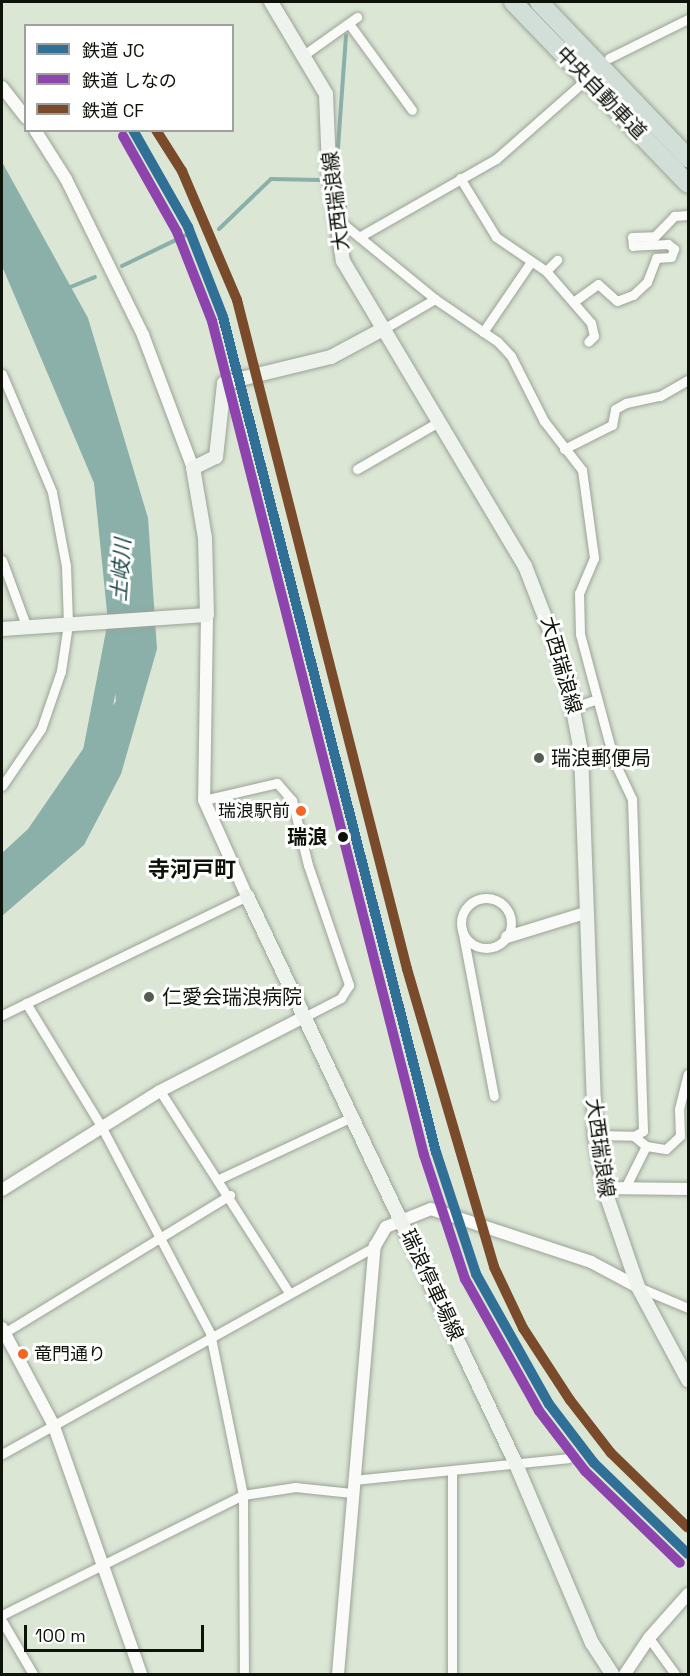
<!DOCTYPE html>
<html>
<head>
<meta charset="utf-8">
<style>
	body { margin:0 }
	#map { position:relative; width:690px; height:1676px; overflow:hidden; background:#dbe6d5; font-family:"Space Grotesk","Noto Sans JP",sans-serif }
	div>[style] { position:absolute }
	.water>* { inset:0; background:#8bafa9 }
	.stream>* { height:4px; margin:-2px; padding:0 2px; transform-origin:2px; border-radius:2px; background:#8bafa9 }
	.river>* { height:21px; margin:-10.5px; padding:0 10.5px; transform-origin:10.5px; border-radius:10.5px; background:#8bafa9 }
	.roads { filter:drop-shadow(0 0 2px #9ba396) drop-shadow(0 0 2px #9ba396) }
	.minor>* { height:9px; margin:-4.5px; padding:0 4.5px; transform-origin:4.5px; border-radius:4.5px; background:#fafbf9 }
	.minor>.ring { margin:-4.5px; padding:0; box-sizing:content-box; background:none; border:9px solid #fafbf9; border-radius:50% }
	.tertiary>* { height:12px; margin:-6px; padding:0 6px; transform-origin:6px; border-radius:6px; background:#fafbf9 }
	.secondary>* { height:14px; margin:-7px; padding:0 7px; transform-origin:7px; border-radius:7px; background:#eef3ee }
	.motorway>* { height:18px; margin:-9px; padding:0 9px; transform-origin:9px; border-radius:9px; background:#d2ded8 }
	.rail-1>* { height:10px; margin:-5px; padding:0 5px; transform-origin:5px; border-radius:5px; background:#307097 }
	.rail-2>* { height:10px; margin:-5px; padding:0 5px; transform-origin:5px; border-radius:5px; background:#8e44ad }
	.rail-3>* { height:10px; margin:-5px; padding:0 5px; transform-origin:5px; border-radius:5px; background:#7a4b2a }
	.dots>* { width:16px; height:16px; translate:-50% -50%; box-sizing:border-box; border:3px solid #fff; border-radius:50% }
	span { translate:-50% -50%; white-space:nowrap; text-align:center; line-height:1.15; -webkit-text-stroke:6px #fff; paint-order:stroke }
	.bus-label { font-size:18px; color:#0d1309 }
	.right { translate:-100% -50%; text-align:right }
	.left { translate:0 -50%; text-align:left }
	.street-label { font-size:20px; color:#0d1309 }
	.poi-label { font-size:20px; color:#0d1309 }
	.stop-label { font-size:20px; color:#0d1309; font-weight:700 }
	.water-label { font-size:21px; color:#1b4746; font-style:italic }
	.quarter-label { font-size:22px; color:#0d1309; font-weight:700 }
	.frame { position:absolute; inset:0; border:3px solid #0d1309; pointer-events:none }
	.legend { position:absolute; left:24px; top:24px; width:210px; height:108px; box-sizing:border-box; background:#fff; border:2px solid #9ea19d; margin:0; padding:8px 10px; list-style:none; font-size:18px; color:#0d1309 }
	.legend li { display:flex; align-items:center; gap:12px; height:30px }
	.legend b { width:30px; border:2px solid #9ea19d }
	.scale { position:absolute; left:24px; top:1625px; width:180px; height:27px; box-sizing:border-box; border:3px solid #0d1309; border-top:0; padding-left:8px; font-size:18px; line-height:21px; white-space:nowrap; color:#0d1309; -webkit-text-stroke:4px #fff; paint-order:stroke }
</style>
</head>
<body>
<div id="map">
	<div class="water">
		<i style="clip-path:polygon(2px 162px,88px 318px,148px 518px,157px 649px,121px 774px,84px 845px,2px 916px,2px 853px,28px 829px,116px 701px,94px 483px,2px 266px)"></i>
	</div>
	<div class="stream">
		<i style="left:346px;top:213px;width:53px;rotate:-99.8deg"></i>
		<i style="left:337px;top:161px;width:126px;rotate:-85.9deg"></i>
		<i style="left:219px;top:229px;width:72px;rotate:-43.9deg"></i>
		<i style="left:271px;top:179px;width:49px;rotate:1.2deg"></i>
		<i style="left:122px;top:266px;width:71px;rotate:-25.8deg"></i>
		<i style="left:68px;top:288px;width:29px;rotate:-22deg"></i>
	</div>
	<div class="river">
		<i style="left:93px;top:751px;width:121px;rotate:-79.1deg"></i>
	</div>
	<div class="roads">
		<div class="minor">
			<i style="left:350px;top:25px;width:105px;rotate:53.9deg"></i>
			<i style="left:305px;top:54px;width:64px;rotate:-35.4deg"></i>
			<i style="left:609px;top:58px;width:88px;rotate:-26.3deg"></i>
			<i style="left:460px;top:178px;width:69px;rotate:58.6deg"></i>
			<i style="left:496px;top:237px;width:60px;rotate:34.2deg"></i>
			<i style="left:546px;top:271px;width:16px;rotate:-45deg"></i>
			<i style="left:336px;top:218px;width:128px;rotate:39.3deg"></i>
			<i style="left:435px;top:299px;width:76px;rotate:34.3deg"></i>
			<i style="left:498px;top:342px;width:19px;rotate:47deg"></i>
			<i style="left:511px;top:356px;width:73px;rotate:63.1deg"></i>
			<i style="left:544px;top:421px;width:62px;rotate:52.2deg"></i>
			<i style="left:582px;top:470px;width:89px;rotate:82.2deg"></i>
			<i style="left:594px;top:558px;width:38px;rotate:113deg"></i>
			<i style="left:579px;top:593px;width:41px;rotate:88.6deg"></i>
			<i style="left:580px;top:634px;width:131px;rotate:75deg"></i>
			<i style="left:614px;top:761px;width:42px;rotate:64.7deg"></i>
			<i style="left:632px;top:799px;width:332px;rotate:88.1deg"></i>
			<i style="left:643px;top:1131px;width:10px;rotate:151deg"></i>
			<i style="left:634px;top:1136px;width:16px;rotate:40deg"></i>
			<i style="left:646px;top:1146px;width:20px;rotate:9deg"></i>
			<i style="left:666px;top:1149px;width:19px;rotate:-43deg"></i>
			<i style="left:680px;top:1136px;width:27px;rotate:-92deg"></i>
			<i style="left:679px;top:1109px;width:36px;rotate:-76deg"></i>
			<i style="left:359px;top:237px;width:158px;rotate:-29.7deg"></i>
			<i style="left:496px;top:159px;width:112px;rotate:-41.4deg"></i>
			<i style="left:546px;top:271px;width:69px;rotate:49.1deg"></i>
			<i style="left:591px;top:323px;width:13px;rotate:77deg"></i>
			<i style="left:594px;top:336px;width:8px;rotate:135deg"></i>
			<i style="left:576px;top:300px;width:27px;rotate:-36deg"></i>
			<i style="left:598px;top:284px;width:25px;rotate:42deg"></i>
			<i style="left:617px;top:301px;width:17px;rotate:-21deg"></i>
			<i style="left:633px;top:295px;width:19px;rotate:-43deg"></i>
			<i style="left:647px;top:282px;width:26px;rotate:-69deg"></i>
			<i style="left:656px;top:258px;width:15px;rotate:-4deg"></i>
			<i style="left:671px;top:257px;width:9px;rotate:-69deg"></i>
			<i style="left:674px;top:249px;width:8px;rotate:-140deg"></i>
			<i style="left:668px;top:244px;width:35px;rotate:177deg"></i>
			<i style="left:633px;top:246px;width:9px;rotate:-96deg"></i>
			<i style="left:632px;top:237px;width:23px;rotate:-2deg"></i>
			<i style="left:655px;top:236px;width:28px;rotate:-46deg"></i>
			<i style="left:674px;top:216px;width:14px;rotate:-4deg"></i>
			<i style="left:385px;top:328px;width:58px;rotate:-30.1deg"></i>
			<i style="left:483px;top:332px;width:83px;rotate:-55.7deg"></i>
			<i style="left:2px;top:374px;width:128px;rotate:67deg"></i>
			<i style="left:52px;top:492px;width:75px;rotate:79.3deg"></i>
			<i style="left:66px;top:566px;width:58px;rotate:88deg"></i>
			<i style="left:68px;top:624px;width:48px;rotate:98.5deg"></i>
			<i style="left:61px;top:671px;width:61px;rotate:109deg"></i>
			<i style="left:41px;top:729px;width:69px;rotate:124.4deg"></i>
			<i style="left:564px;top:449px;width:54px;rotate:-26.6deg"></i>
			<i style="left:612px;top:425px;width:16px;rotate:-79deg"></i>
			<i style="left:615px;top:409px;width:13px;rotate:-29deg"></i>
			<i style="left:626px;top:403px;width:35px;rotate:-12deg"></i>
			<i style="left:660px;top:396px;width:32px;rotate:-30deg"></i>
			<i style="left:357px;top:469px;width:96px;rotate:-30deg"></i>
			<i style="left:2px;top:560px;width:72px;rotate:69.8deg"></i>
			<i style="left:574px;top:707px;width:24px;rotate:-19deg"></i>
			<i style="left:204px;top:800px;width:75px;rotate:-13.1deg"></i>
			<i style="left:277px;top:783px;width:23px;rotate:49deg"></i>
			<i style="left:292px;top:800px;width:67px;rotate:76.2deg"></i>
			<i style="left:308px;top:865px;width:127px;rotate:71.1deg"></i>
			<i style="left:349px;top:985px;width:15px;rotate:122deg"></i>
			<i style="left:341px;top:998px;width:42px;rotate:152.8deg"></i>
			<i class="ring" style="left:461px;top:898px;width:41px;height:41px"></i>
			<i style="left:462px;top:929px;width:170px;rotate:79.2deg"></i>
			<i style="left:26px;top:1003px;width:144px;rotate:58.6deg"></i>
			<i style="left:101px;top:1126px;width:234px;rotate:62.2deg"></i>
			<i style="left:210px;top:1333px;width:165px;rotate:78.5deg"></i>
			<i style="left:243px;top:1495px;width:179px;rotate:89.7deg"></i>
			<i style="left:2px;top:1015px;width:272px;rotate:-25.9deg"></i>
			<i style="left:160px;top:1091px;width:237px;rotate:57.4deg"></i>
			<i style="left:595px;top:1135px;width:39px;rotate:1deg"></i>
			<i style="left:221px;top:1178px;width:145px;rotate:-25deg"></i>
			<i style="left:626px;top:1186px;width:45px;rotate:-63.4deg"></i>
			<i style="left:638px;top:1287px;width:54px;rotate:22.8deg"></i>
			<i style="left:4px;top:1333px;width:265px;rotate:-31.4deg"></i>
			<i style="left:2px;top:1454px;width:427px;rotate:-29.1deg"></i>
			<i style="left:452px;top:1472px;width:202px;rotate:90deg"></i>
			<i style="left:353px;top:1480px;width:216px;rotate:-5.8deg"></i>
			<i style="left:2px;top:1615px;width:269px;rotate:-26.5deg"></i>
			<i style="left:243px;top:1495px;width:53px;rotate:-8.7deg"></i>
			<i style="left:295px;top:1487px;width:57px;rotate:6deg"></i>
			<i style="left:2px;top:1621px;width:61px;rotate:59.7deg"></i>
			<i style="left:649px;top:1638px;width:44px;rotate:54.2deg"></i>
		</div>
		<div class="tertiary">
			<i style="left:2px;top:87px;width:39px;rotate:52deg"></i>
			<i style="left:35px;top:130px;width:58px;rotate:57.7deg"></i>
			<i style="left:66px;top:179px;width:174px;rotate:63.7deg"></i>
			<i style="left:143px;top:335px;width:142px;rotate:69.4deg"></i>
			<i style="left:207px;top:615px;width:185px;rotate:90.9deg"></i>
			<i style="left:204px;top:800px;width:105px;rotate:65.9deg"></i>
			<i style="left:507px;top:937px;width:82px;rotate:-17.1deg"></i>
			<i style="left:604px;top:1188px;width:84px;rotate:0.7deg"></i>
			<i style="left:2px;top:1190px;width:186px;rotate:-32.1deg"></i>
			<i style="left:160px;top:1091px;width:162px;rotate:-27.2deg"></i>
			<i style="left:2px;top:1328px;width:109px;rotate:62deg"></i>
			<i style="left:53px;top:1424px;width:265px;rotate:70.6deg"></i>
			<i style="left:338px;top:1674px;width:430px;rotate:-85.1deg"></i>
			<i style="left:375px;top:1246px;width:22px;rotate:-60deg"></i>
			<i style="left:386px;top:1227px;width:48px;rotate:-21.8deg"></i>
			<i style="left:431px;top:1209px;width:169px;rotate:18.3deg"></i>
			<i style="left:591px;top:1262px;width:53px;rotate:28deg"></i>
			<i style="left:625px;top:1674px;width:43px;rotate:-56.3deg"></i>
			<i style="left:649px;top:1638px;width:59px;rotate:-48.4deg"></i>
		</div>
		<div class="secondary">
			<i style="left:271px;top:2px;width:107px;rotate:59.1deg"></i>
			<i style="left:326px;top:94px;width:76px;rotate:87.7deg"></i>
			<i style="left:329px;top:170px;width:92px;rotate:81.3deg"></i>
			<i style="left:343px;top:261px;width:355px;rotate:59.2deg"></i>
			<i style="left:525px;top:566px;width:110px;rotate:68.8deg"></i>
			<i style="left:565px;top:669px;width:84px;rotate:79deg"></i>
			<i style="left:581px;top:751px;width:384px;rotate:87.9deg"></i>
			<i style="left:595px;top:1135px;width:54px;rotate:80.4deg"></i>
			<i style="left:604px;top:1188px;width:105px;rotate:71deg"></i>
			<i style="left:638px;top:1287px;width:106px;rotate:61.7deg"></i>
			<i style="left:2px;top:629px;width:205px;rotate:-3.9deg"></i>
			<i style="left:207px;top:615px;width:77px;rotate:-91.5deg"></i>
			<i style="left:205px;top:538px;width:71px;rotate:-99.7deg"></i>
			<i style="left:193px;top:468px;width:25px;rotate:-26deg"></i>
			<i style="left:216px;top:457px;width:74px;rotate:-83.8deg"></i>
			<i style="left:224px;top:383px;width:110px;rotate:-13.7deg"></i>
			<i style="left:331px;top:357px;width:61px;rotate:-28.2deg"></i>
			<i style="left:247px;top:896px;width:626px;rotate:64.66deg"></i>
			<i style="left:515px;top:1462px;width:197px;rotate:67deg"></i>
			<i style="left:592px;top:1643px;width:37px;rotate:57deg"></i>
		</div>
		<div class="motorway">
			<i style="left:513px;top:2px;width:252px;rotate:46.1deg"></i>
			<i style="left:539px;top:2px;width:216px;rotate:46.3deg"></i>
		</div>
	</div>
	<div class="rail-1">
		<i style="left:133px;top:130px;width:112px;rotate:60.4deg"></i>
		<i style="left:188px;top:227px;width:97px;rotate:68.7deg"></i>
		<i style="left:223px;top:317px;width:862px;rotate:75.69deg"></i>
		<i style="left:436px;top:1152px;width:128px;rotate:71.8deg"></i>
		<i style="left:476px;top:1274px;width:149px;rotate:60.7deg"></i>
		<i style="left:549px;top:1404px;width:74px;rotate:52.7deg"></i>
		<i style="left:594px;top:1463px;width:131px;rotate:44.1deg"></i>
	</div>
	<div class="rail-2">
		<i style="left:123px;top:136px;width:110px;rotate:60.6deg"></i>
		<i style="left:177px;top:232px;width:96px;rotate:68.5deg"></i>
		<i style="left:212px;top:321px;width:861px;rotate:75.74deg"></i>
		<i style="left:424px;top:1155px;width:131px;rotate:71.7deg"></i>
		<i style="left:465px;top:1279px;width:151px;rotate:60.7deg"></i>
		<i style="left:539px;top:1411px;width:76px;rotate:52.5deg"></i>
		<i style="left:585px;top:1471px;width:132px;rotate:44.1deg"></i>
	</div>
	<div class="rail-3">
		<i style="left:156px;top:130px;width:49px;rotate:57.6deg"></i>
		<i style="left:182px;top:171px;width:140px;rotate:66.9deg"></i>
		<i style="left:237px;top:300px;width:690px;rotate:75.74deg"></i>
		<i style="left:407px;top:969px;width:310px;rotate:73.7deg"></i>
		<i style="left:494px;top:1267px;width:68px;rotate:64.6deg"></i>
		<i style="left:523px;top:1328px;width:86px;rotate:56.9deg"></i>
		<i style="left:570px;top:1400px;width:67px;rotate:52.3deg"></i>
		<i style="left:611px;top:1453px;width:107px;rotate:44.2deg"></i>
	</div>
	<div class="dots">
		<i style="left:539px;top:758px;background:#555d50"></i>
		<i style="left:301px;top:811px;background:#f26522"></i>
		<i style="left:343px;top:837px;background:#0d1309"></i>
		<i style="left:149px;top:997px;background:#555d50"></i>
		<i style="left:23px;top:1354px;background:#f26522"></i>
	</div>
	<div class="bus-label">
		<span class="right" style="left:290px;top:811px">瑞浪駅前</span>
		<span class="left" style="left:34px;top:1354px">竜門通り</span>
	</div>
	<div class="street-label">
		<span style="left:601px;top:93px;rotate:46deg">中央自動車道</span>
		<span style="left:336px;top:201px;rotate:-97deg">大西瑞浪線</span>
		<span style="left:561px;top:665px;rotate:74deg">大西瑞浪線</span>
		<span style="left:600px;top:1148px;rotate:82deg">大西瑞浪線</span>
		<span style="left:432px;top:1285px;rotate:65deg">瑞浪停車場線</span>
	</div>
	<div class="poi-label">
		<span class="left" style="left:551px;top:758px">瑞浪郵便局</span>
		<span class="left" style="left:162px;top:997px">仁愛会瑞浪病院</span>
	</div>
	<div class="stop-label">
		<span class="right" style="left:327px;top:837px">瑞浪</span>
	</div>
	<div class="water-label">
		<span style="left:121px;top:570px;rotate:-86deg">土岐川</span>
	</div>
	<div class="quarter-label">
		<span style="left:192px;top:870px">寺河戸町</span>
	</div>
	<div class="frame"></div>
	<ul class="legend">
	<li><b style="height:8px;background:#307097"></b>鉄道 JC</li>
	<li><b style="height:8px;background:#8e44ad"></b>鉄道 しなの</li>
	<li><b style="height:8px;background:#7a4b2a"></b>鉄道 CF</li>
	</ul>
	<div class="scale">100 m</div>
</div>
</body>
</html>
